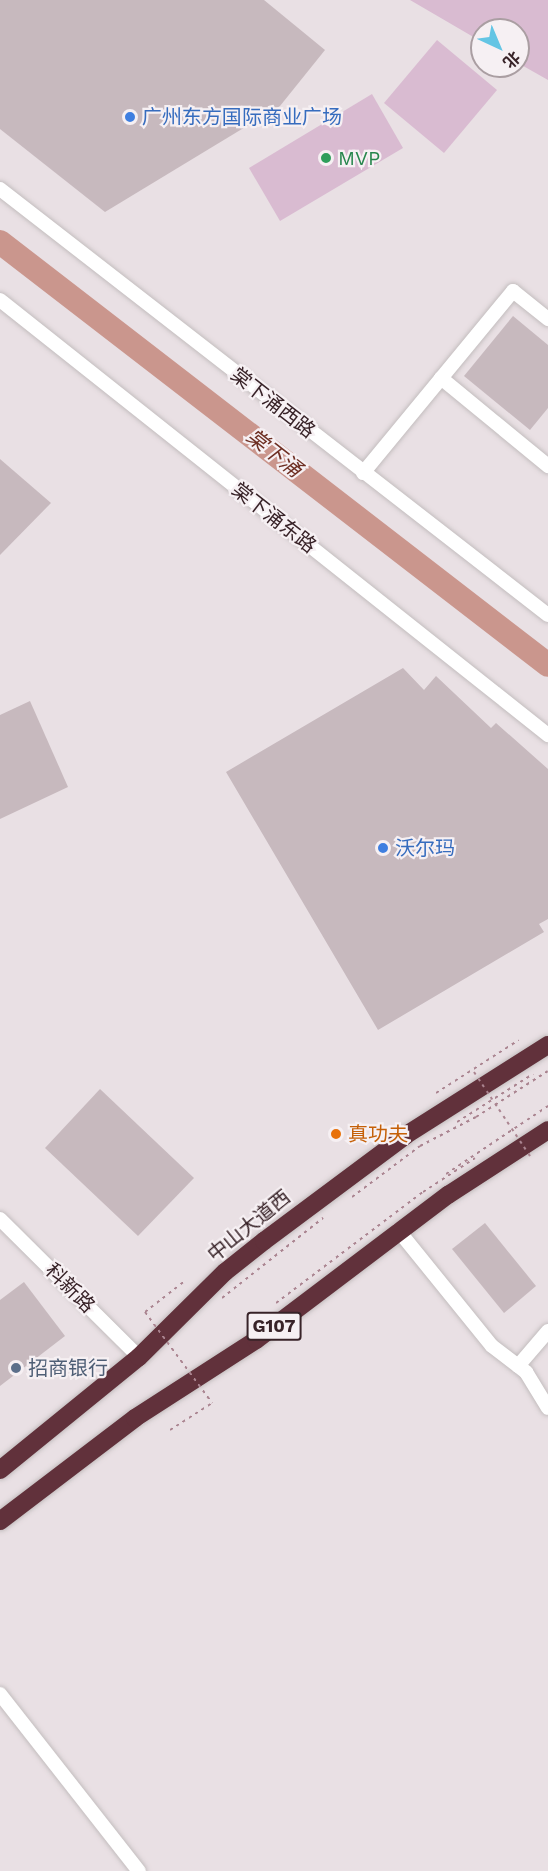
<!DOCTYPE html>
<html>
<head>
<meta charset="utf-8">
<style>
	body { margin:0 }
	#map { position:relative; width:548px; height:1871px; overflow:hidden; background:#e9e0e4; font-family:"Work Sans","Noto Sans SC",sans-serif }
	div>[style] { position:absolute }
	.green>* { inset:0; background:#d9bbd1 }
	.river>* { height:24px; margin:-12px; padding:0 12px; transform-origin:12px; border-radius:12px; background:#ca968d }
	.building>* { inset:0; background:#c7b9be }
	.path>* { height:2px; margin-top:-1px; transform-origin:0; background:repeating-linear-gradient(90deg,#aa8490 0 3px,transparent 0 7.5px) }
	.roads { filter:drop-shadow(0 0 2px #c3bdbe) drop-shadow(0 0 2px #c3bdbe) }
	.minor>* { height:14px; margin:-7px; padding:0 7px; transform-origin:7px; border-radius:7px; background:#fff }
	.highway>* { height:18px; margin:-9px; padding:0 9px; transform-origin:9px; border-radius:9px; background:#61313b }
	.path-bridge>* { height:2px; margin-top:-1px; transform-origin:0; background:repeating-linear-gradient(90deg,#aa8490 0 3px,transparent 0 7.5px) }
	.dots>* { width:16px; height:16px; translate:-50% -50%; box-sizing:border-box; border:3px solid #f6f0f3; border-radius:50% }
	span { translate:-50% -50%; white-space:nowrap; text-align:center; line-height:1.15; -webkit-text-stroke:4.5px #f6f0f3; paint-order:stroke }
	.shield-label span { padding:2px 4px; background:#f6f0f3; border:2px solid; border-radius:4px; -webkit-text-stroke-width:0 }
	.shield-label { font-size:18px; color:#382328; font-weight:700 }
	.shop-label { font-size:20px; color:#366cbe }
	.left { translate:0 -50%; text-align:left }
	.leisure-label { font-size:20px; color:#27864d }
	.street-label { font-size:20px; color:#382328 }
	.food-label { font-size:20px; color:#c56008 }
	.service-label { font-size:20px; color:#4e5e75 }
	.water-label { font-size:21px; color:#6e2f23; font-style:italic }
	.north { position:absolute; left:470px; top:18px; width:60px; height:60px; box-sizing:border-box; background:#f6f0f3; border:2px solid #aa9ea2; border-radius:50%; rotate:136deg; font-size:16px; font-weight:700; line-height:24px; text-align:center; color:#382328 }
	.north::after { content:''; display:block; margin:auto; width:21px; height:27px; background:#64c5e4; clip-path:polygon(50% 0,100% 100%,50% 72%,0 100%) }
</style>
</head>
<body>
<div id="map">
	<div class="green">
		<i style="clip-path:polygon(410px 0,548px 0,548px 80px,518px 63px,518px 30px,482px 30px,482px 42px)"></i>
		<i style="clip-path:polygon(437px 40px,497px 90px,444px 153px,384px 103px)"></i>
		<i style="clip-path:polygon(372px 94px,403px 148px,280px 221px,249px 168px)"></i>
	</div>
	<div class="river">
		<i style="left:0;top:242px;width:692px;rotate:37.66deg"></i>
	</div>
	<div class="building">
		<i style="clip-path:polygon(0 0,264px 0,325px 50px,280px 106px,105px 212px,0 129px)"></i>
		<i style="clip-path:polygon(513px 316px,548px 345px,548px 408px,530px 430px,464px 376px)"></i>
		<i style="clip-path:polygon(0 459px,51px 503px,0 555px)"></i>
		<i style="clip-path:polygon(403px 668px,424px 690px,436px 676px,491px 728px,496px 723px,548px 769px,548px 919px,539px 924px,544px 932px,378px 1030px,226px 772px)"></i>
		<i style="clip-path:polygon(30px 701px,68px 787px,0 819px,0 715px)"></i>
		<i style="clip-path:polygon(100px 1089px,194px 1178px,138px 1236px,45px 1148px)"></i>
		<i style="clip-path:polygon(485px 1223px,536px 1286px,504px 1313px,452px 1249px)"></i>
		<i style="clip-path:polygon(24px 1282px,65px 1336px,0 1386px,0 1300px)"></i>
	</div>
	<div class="path">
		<i style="left:436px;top:1093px;width:98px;rotate:-32.6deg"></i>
		<i style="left:457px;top:1122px;width:90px;rotate:-32.3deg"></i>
		<i style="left:420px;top:1146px;width:63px;rotate:-27.4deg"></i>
		<i style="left:476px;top:1117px;width:85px;rotate:-32.6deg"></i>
		<i style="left:446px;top:1174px;width:123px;rotate:-33.7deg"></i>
		<i style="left:352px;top:1197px;width:85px;rotate:-36.9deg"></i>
		<i style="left:222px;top:1298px;width:129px;rotate:-38.4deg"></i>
		<i style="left:276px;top:1303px;width:184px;rotate:-37.1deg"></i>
		<i style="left:423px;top:1192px;width:62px;rotate:-33.2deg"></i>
		<i style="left:145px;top:1312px;width:52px;rotate:-38deg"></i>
		<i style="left:170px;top:1430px;width:50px;rotate:-32.7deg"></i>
	</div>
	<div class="roads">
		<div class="minor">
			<i style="left:0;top:189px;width:694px;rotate:37.86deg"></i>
			<i style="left:0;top:300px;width:700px;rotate:38.44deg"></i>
			<i style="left:441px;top:378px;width:139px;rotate:39.4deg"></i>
			<i style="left:363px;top:473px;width:236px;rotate:-50.5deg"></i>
			<i style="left:513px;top:291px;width:45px;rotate:38.7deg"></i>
			<i style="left:0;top:1219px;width:196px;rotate:44.8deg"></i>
			<i style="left:398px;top:1230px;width:149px;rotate:51deg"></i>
			<i style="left:492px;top:1346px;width:43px;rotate:37.4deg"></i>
			<i style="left:526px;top:1372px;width:42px;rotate:58.6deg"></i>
			<i style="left:518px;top:1366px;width:46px;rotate:-49.4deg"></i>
			<i style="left:0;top:1694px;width:225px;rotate:51.9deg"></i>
		</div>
		<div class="highway">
			<i style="left:0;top:1470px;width:179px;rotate:-39.1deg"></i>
			<i style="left:139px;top:1357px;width:121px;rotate:-44.7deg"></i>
			<i style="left:225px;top:1272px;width:50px;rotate:-38.5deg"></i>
			<i style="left:264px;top:1241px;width:177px;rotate:-36.7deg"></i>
			<i style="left:406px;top:1135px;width:168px;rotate:-32.4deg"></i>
			<i style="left:0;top:1521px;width:170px;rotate:-37.3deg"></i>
			<i style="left:135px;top:1418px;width:144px;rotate:-32.8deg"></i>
			<i style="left:256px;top:1340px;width:241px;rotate:-37.1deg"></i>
			<i style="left:448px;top:1195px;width:119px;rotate:-33deg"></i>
		</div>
	</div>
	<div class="path-bridge">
		<i style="left:474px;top:1072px;width:105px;rotate:56.3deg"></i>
		<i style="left:145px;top:1312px;width:113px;rotate:53.6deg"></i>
	</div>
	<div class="dots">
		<i style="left:130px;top:117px;background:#3f7fe0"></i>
		<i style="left:326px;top:158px;background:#2e9e5b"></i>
		<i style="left:383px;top:848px;background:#3f7fe0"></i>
		<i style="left:336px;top:1134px;background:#e8710a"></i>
		<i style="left:16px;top:1368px;background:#5c6f8a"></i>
	</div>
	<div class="shield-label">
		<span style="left:274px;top:1326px">G107</span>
	</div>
	<div class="shop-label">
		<span class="left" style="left:142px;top:117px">广州东方国际商业广场</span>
		<span class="left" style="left:395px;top:848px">沃尔玛</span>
	</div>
	<div class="leisure-label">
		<span class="left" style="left:338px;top:158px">MVP</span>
	</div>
	<div class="street-label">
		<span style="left:273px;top:403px;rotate:38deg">棠下涌西路</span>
		<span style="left:274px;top:518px;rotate:38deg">棠下涌东路</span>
		<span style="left:249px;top:1226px;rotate:-39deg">中山大道西</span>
		<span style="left:70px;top:1288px;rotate:45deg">科新路</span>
	</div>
	<div class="food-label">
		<span class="left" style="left:348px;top:1134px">真功夫</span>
	</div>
	<div class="service-label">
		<span class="left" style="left:28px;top:1368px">招商银行</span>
	</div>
	<div class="water-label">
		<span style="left:274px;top:453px;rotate:38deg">棠下涌</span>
	</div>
	<div class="north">北</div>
</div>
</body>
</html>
